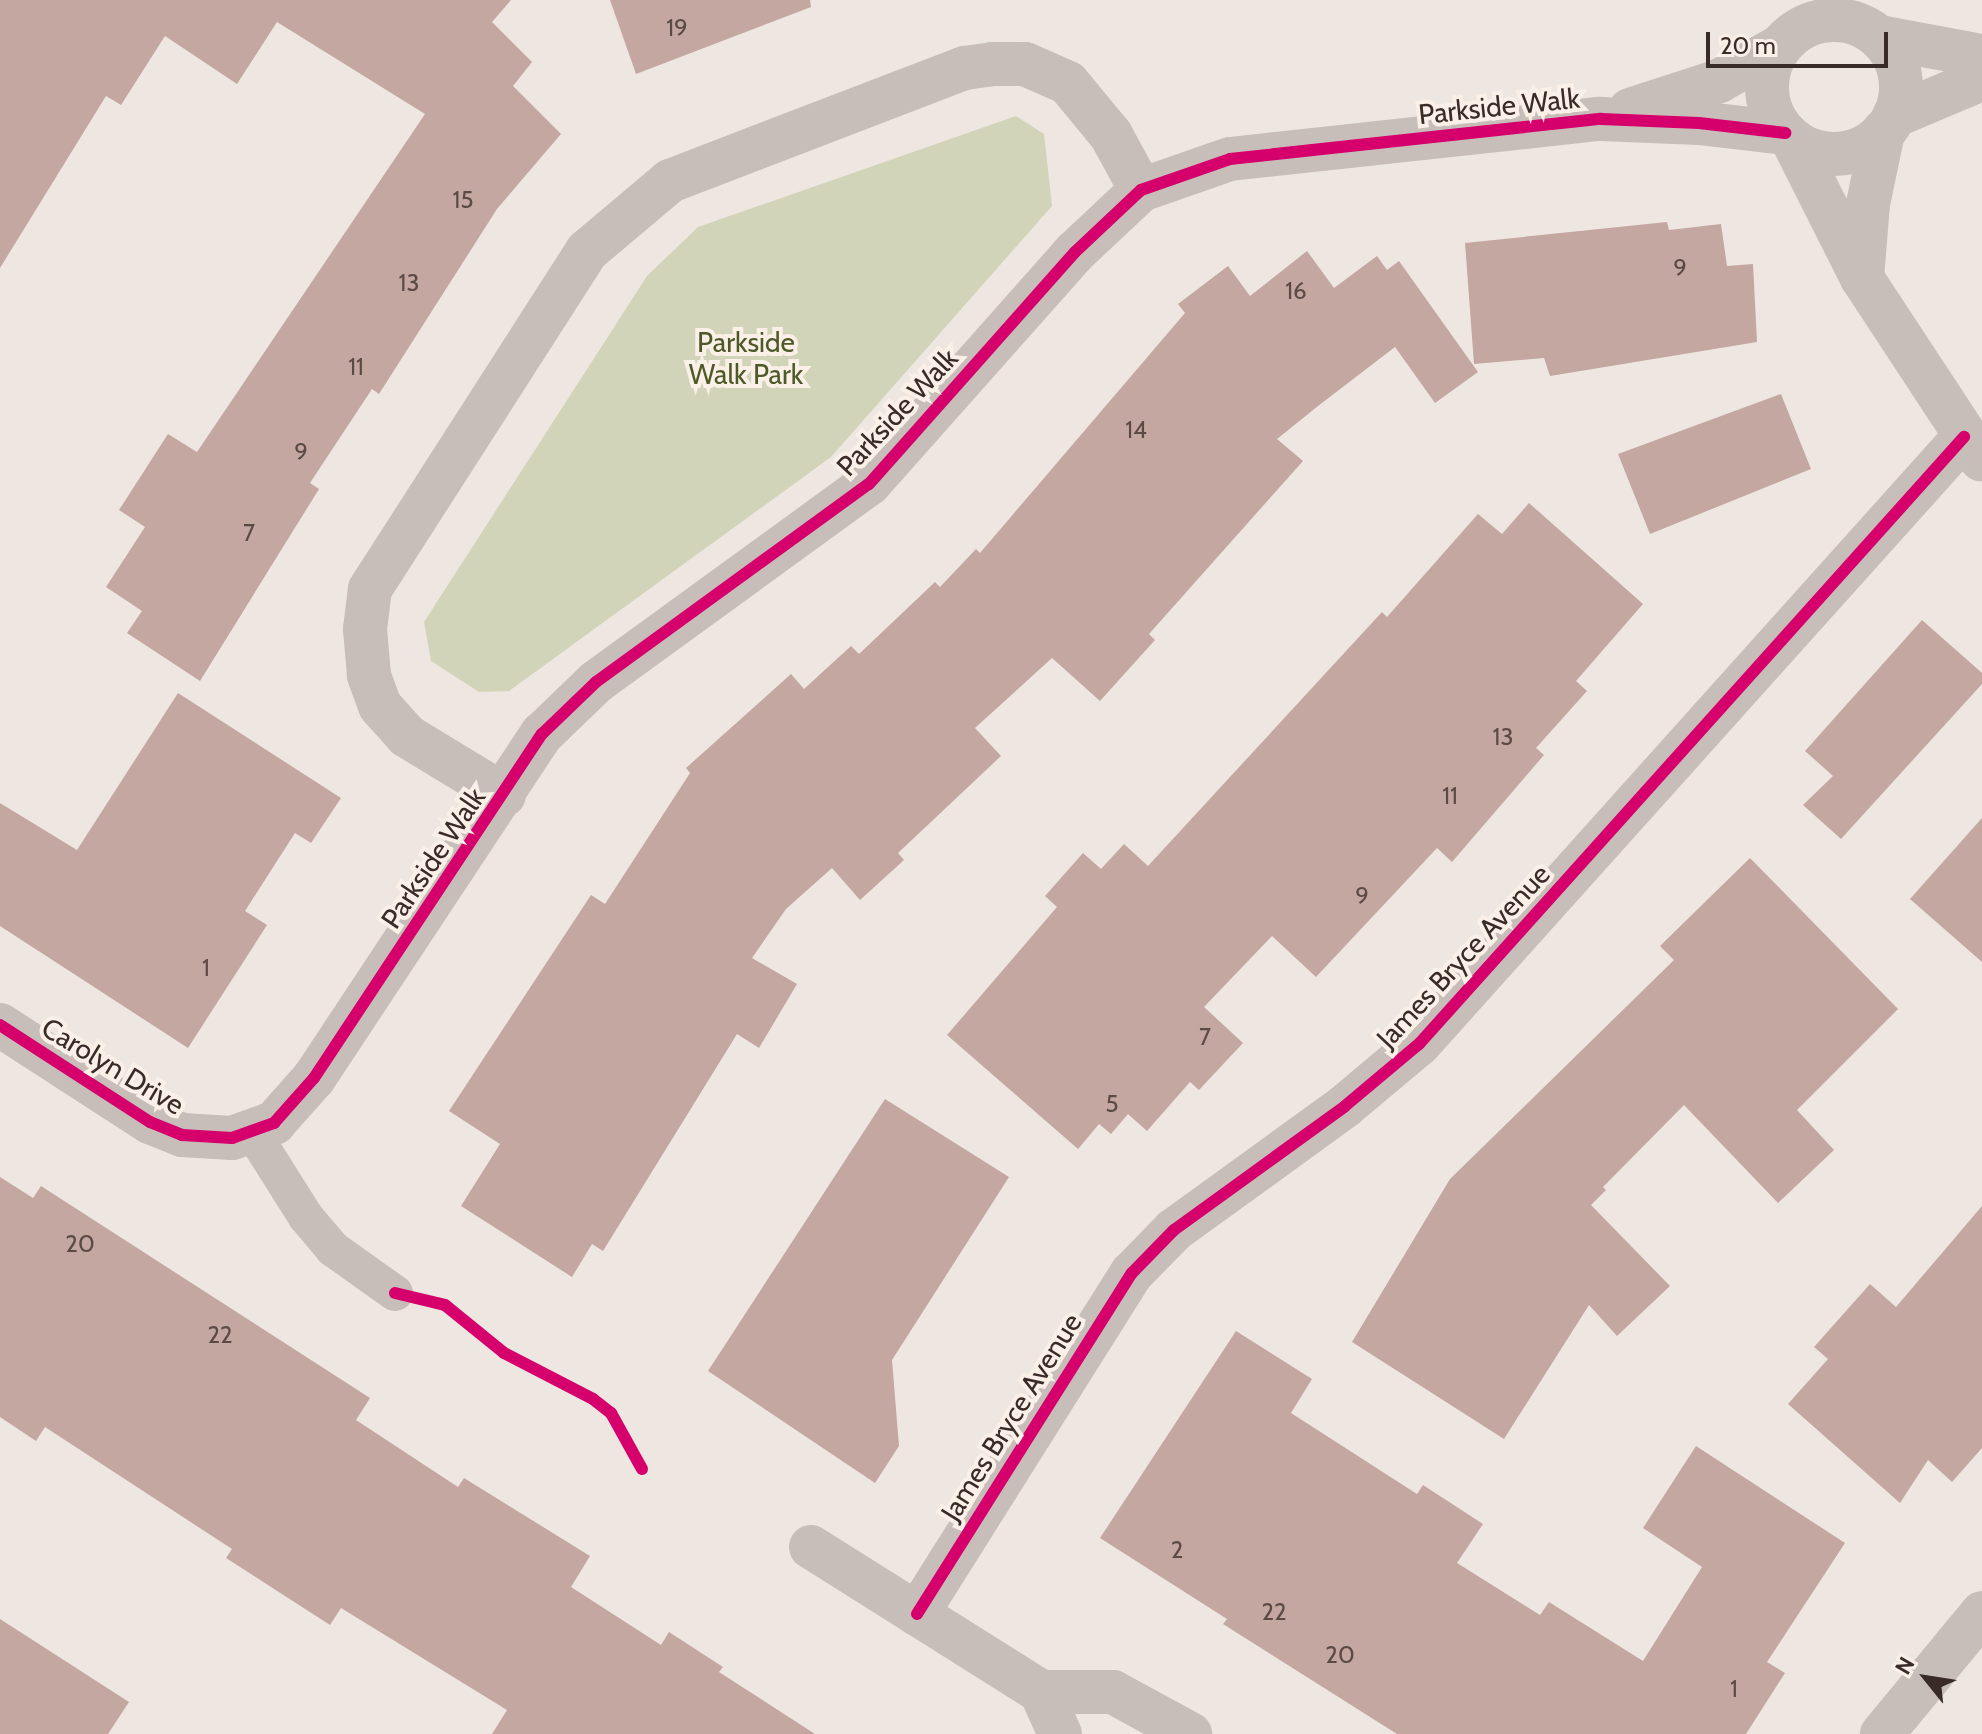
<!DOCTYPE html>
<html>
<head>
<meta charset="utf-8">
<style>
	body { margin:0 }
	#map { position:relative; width:1982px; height:1734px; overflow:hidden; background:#eee6e1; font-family:Cabin,sans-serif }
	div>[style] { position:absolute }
	.green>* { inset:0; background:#d2d4b9 }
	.building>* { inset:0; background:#c4a7a1 }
	.service>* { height:36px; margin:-18px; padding:0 18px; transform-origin:18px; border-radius:18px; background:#c8beb9 }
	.minor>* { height:44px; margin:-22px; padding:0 22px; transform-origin:22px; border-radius:22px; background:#c8beb9 }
	.minor>.ring { margin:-22px; padding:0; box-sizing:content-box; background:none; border:44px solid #c8beb9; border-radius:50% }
	.cycleway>* { height:12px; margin:-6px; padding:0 6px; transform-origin:6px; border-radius:6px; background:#d6006c }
	span { translate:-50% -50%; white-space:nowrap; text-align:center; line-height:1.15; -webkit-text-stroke:8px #fbf0e7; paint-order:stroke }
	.number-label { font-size:24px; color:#5c4a46 }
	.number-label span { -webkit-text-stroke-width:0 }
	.street-label { font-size:28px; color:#392b27 }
	.park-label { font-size:28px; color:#4d5928 }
	.north { position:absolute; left:1886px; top:1638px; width:80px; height:80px; -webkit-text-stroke:6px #fbf0e7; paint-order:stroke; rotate:300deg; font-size:22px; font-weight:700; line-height:32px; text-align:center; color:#392b27 }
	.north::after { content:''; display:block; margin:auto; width:28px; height:36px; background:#392b27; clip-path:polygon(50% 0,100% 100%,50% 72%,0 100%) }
	.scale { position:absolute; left:1706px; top:32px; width:182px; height:36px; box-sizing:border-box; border:4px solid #392b27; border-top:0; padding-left:10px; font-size:24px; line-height:28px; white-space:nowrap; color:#392b27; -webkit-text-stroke:6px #fbf0e7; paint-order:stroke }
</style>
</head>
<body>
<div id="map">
	<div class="green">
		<i style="clip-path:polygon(1016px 116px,1044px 134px,1052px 206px,831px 457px,509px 691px,479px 692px,431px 661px,424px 622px,647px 276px,698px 227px)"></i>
	</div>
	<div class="building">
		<i style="clip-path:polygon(0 0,511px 0,492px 22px,532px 62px,513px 86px,561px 134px,497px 209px,379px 394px,372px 389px,310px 483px,319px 489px,200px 681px,127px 633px,142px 611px,106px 587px,145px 527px,119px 510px,168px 434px,197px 452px,425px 114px,277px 22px,237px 84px,165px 36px,121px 105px,106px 96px,0 268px)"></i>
		<i style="clip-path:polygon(610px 0,810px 0,811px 7px,636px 74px)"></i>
		<i style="clip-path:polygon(1667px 222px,1669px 230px,1721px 224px,1727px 266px,1753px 264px,1757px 342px,1550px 376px,1544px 358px,1474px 364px,1465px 243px)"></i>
		<i style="clip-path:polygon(1307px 251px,1334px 288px,1377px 256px,1387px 270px,1399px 261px,1478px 372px,1435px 403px,1395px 347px,1318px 406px,1277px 439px,1303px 461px,1149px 634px,1155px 640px,1100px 701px,1052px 658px,975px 728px,1001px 756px,898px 853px,904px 860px,860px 900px,832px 868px,786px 909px,752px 958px,797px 984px,759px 1048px,737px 1034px,603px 1251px,592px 1244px,572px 1277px,461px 1206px,500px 1144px,449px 1111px,591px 895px,605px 904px,690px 773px,686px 768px,791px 674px,804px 689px,851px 646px,859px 654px,935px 582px,940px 587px,976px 549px,980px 553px,1185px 313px,1178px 304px,1228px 266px,1250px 296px)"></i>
		<i style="clip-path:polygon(1781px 394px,1811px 469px,1650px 534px,1618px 454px)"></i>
		<i style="clip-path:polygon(1529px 503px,1643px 604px,1576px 681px,1587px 691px,1536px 748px,1544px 755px,1452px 862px,1437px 848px,1316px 977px,1272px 936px,1204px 1007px,1243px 1043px,1199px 1090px,1190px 1082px,1147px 1131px,1128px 1114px,1111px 1134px,1099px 1124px,1078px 1149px,947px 1035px,1057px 907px,1045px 896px,1083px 853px,1101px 869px,1124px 844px,1148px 866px,1382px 612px,1387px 617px,1478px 514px,1502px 534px)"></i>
		<i style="clip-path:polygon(1922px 620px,1982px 673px,1982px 684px,1841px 839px,1803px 805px,1833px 776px,1805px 751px)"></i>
		<i style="clip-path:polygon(178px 693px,341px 798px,311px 843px,295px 833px,245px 911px,267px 925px,188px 1048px,0 926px,0 803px,77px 850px)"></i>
		<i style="clip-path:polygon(1982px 818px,1982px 962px,1910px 899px)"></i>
		<i style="clip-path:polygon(1750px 858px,1898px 1009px,1797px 1110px,1834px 1150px,1778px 1203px,1684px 1105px,1603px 1187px,1606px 1190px,1591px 1205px,1670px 1286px,1617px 1336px,1589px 1305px,1504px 1439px,1352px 1342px,1450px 1179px,1674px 960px,1660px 946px)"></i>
		<i style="clip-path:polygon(885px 1099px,1009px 1177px,892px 1360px,899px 1446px,875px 1483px,708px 1371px)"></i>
		<i style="clip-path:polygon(0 1177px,33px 1198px,41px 1186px,370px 1398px,356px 1420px,458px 1487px,464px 1478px,590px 1556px,571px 1587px,661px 1645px,669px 1632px,723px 1667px,719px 1672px,815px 1734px,492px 1734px,507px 1710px,341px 1608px,330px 1625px,226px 1558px,232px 1549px,45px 1427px,36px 1441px,0 1417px)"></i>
		<i style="clip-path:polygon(1982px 1206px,1982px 1448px,1952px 1482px,1928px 1460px,1900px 1503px,1788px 1404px,1828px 1359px,1814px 1347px,1870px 1284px,1896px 1307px)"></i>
		<i style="clip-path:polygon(1236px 1331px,1312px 1379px,1291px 1413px,1417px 1494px,1423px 1485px,1483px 1524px,1457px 1563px,1540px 1615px,1549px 1602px,1643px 1661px,1702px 1567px,1643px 1528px,1696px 1446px,1845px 1543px,1767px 1662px,1785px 1673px,1746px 1734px,1397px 1734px,1223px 1624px,1227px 1619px,1100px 1538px)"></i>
		<i style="clip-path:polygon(0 1619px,129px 1702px,108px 1734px,0 1734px)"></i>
	</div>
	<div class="service">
		<i style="left:253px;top:1133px;width:99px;rotate:57.8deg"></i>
		<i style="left:306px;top:1217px;width:42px;rotate:49.8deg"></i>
		<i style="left:333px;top:1249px;width:76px;rotate:35.4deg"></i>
	</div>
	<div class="minor">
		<i class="ring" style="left:1767px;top:20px;width:90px;height:90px"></i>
		<i style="left:1880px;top:37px;width:104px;rotate:10.6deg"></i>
		<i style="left:1630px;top:110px;width:94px;rotate:-18deg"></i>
		<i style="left:1719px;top:81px;width:69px;rotate:-29.5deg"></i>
		<i style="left:1894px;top:116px;width:95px;rotate:-22.8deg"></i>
		<i style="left:1793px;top:141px;width:153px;rotate:63.3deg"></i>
		<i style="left:1862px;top:278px;width:217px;rotate:56.7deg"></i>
		<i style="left:1862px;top:278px;width:74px;rotate:-85.4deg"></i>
		<i style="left:1868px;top:204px;width:74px;rotate:-78.2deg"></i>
		<i style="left:504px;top:795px;width:114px;rotate:-148.7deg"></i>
		<i style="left:407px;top:736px;width:40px;rotate:-132deg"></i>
		<i style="left:380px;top:706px;width:33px;rotate:-110deg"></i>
		<i style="left:369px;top:675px;width:46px;rotate:-95deg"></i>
		<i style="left:365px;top:629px;width:40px;rotate:-82.9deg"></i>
		<i style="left:370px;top:589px;width:402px;rotate:-57.3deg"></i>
		<i style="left:587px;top:251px;width:109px;rotate:-40.1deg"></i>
		<i style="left:670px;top:181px;width:316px;rotate:-21deg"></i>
		<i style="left:965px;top:68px;width:27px;rotate:-8deg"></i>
		<i style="left:992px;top:64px;width:33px"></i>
		<i style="left:1025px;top:64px;width:47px;rotate:23.8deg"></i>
		<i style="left:1068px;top:83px;width:67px;rotate:50.4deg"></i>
		<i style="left:1111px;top:135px;width:63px;rotate:61.4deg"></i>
		<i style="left:0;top:1025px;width:179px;rotate:32.9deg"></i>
		<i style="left:150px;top:1122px;width:35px;rotate:22deg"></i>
		<i style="left:182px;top:1135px;width:50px;rotate:3.4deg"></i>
		<i style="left:232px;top:1138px;width:45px;rotate:-19.7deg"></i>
		<i style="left:274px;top:1123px;width:60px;rotate:-48.4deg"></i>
		<i style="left:314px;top:1078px;width:413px;rotate:-56.5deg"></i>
		<i style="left:542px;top:734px;width:75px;rotate:-43.9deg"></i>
		<i style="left:596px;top:682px;width:337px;rotate:-36deg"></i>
		<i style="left:869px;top:484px;width:310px;rotate:-48.4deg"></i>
		<i style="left:1075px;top:252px;width:91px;rotate:-43.2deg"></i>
		<i style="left:1141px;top:190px;width:94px;rotate:-19.2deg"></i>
		<i style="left:1230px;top:159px;width:373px;rotate:-6.2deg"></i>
		<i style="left:1601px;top:119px;width:98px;rotate:2.3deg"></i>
		<i style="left:1699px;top:123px;width:87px;rotate:6.6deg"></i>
		<i style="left:811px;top:1547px;width:272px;rotate:32.2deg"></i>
		<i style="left:1041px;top:1692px;width:72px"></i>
		<i style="left:1113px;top:1692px;width:88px;rotate:28.6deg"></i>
		<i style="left:917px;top:1614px;width:403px;rotate:-57.8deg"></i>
		<i style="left:1132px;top:1273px;width:60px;rotate:-45.7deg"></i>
		<i style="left:1174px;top:1230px;width:211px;rotate:-35.9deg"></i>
		<i style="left:1345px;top:1106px;width:97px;rotate:-40deg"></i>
		<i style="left:1419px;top:1044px;width:816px;rotate:-48.08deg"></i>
		<i style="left:1041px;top:1692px;width:46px;rotate:65.7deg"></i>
		<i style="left:1882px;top:1734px;width:157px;rotate:-50.4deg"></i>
	</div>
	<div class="cycleway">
		<i style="left:0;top:1025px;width:179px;rotate:32.9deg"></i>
		<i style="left:150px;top:1122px;width:35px;rotate:22deg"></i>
		<i style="left:182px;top:1135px;width:50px;rotate:3.4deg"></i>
		<i style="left:232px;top:1138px;width:45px;rotate:-19.7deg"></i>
		<i style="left:274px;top:1123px;width:60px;rotate:-48.4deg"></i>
		<i style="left:314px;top:1078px;width:413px;rotate:-56.5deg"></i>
		<i style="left:542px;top:734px;width:75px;rotate:-43.9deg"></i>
		<i style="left:596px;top:682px;width:337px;rotate:-36deg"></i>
		<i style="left:869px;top:484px;width:310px;rotate:-48.4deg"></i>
		<i style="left:1075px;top:252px;width:91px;rotate:-43.2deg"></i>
		<i style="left:1141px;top:190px;width:94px;rotate:-19.2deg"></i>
		<i style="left:1230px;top:159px;width:373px;rotate:-6.2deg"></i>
		<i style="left:1601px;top:119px;width:98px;rotate:2.3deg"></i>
		<i style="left:1699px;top:123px;width:87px;rotate:6.6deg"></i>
		<i style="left:395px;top:1293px;width:51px;rotate:13.5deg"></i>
		<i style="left:445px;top:1305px;width:76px;rotate:39.1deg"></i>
		<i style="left:504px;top:1353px;width:100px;rotate:27.3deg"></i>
		<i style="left:593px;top:1399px;width:23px;rotate:38deg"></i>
		<i style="left:611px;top:1413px;width:64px;rotate:61deg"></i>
		<i style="left:917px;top:1614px;width:403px;rotate:-57.8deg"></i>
		<i style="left:1132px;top:1273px;width:60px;rotate:-45.7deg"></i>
		<i style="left:1174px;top:1230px;width:211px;rotate:-35.9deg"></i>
		<i style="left:1345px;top:1106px;width:97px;rotate:-40deg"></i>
		<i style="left:1419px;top:1044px;width:816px;rotate:-48.08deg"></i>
	</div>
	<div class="number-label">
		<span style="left:677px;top:28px">19</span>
		<span style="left:463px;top:200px">15</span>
		<span style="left:1680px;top:268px">9</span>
		<span style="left:409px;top:283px">13</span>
		<span style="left:1296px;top:291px">16</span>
		<span style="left:356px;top:367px">11</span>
		<span style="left:1136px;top:430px">14</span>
		<span style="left:301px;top:452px">9</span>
		<span style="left:249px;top:533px">7</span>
		<span style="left:1503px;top:737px">13</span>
		<span style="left:1450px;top:796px">11</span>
		<span style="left:1362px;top:896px">9</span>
		<span style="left:206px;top:968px">1</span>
		<span style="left:1205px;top:1037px">7</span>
		<span style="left:1112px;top:1104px">5</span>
		<span style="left:80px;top:1244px">20</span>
		<span style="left:220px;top:1335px">22</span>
		<span style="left:1177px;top:1550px">2</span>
		<span style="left:1274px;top:1612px">22</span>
		<span style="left:1340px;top:1655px">20</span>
		<span style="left:1734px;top:1689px">1</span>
	</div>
	<div class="street-label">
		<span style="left:1499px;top:106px;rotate:-6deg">Parkside Walk</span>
		<span style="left:897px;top:412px;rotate:-47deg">Parkside Walk</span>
		<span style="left:433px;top:858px;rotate:-56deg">Parkside Walk</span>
		<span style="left:1463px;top:956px;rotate:-47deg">James Bryce Avenue</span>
		<span style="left:113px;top:1066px;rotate:31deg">Carolyn Drive</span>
		<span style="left:1011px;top:1417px;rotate:-58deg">James Bryce Avenue</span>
	</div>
	<div class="park-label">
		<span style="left:746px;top:358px">Parkside<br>Walk Park</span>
	</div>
	<div class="north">N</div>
	<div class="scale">20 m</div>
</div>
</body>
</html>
